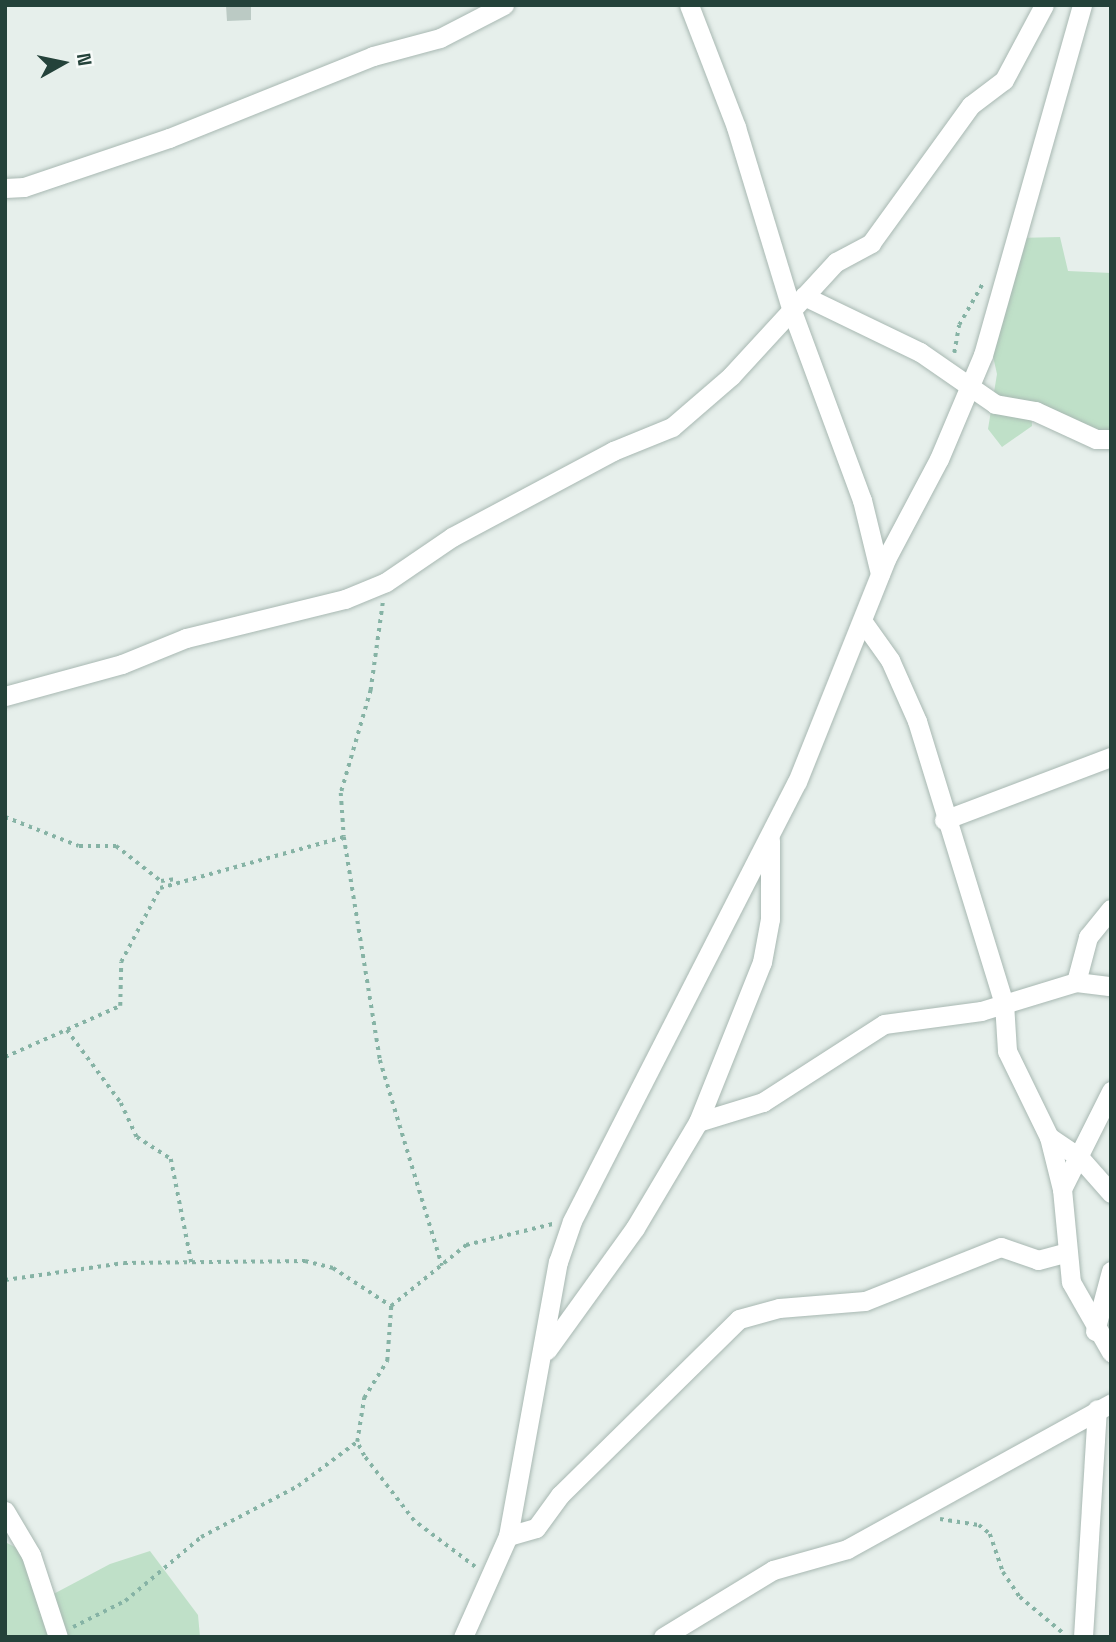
<!DOCTYPE html>
<html>
<head>
<meta charset="utf-8">
<style>
	body { margin:0 }
	#map { position:relative; width:1116px; height:1642px; overflow:hidden; background:#e6efeb; font-family:"Space Grotesk",sans-serif }
	div>[style] { position:absolute }
	.green>* { inset:0; background:#bfe0c8 }
	.building>* { inset:0; background:#bbcac4 }
	.path>* { height:3.5px; margin-top:-1.75px; transform-origin:0; background:repeating-linear-gradient(90deg,#86b3a5 0 3.5px,transparent 0 8.5px) }
	.roads { filter:drop-shadow(0 0 2px #a8b8b2) drop-shadow(0 0 2px #a8b8b2) }
	.minor>* { height:19px; margin:-9.5px; padding:0 9.5px; transform-origin:9.5px; border-radius:9.5px; background:#fff }
	span { translate:-50% -50%; white-space:nowrap; text-align:center; line-height:1.15; -webkit-text-stroke:5px #f7fbf9; paint-order:stroke }
	.frame { position:absolute; inset:0; border:7px solid #24423a; pointer-events:none }
	.north { position:absolute; left:28px; top:28px; width:70px; height:70px; -webkit-text-stroke:5px #f7fbf9; paint-order:stroke; rotate:81deg; font-size:19px; font-weight:700; line-height:28px; text-align:center; color:#24423a }
	.north::after { content:''; display:block; margin:auto; width:24px; height:32px; background:#24423a; clip-path:polygon(50% 0,100% 100%,50% 72%,0 100%) }
</style>
</head>
<body>
<div id="map">
	<div class="green">
		<i style="clip-path:polygon(1060px 237px,1068px 271px,1111px 273px,1111px 433px,1097px 433px,1031px 406px,1032px 426px,1002px 447px,988px 429px,997px 374px,992px 352px,1016px 238px)"></i>
		<i style="clip-path:polygon(5px 1542px,31px 1555px,46px 1598px,110px 1564px,150px 1551px,198px 1615px,200px 1637px,5px 1637px)"></i>
	</div>
	<div class="building">
		<i style="clip-path:polygon(226px 5px,251px 5px,251px 20px,227px 21px)"></i>
	</div>
	<div class="path">
		<i style="left:954px;top:353px;width:28px;rotate:-80deg"></i>
		<i style="left:959px;top:325px;width:48px;rotate:-60.3deg"></i>
		<i style="left:383px;top:603px;width:88px;rotate:97.9deg"></i>
		<i style="left:371px;top:690px;width:107px;rotate:106.2deg"></i>
		<i style="left:341px;top:793px;width:44px;rotate:86.1deg"></i>
		<i style="left:344px;top:837px;width:226px;rotate:80.8deg"></i>
		<i style="left:380px;top:1060px;width:215px;rotate:73.2deg"></i>
		<i style="left:5px;top:817px;width:79px;rotate:21.4deg"></i>
		<i style="left:79px;top:846px;width:37px"></i>
		<i style="left:116px;top:846px;width:57px;rotate:37.9deg"></i>
		<i style="left:161px;top:881px;width:15px;rotate:-8deg"></i>
		<i style="left:67px;top:1030px;width:91px;rotate:53.5deg"></i>
		<i style="left:121px;top:1103px;width:38px;rotate:65deg"></i>
		<i style="left:137px;top:1137px;width:40px;rotate:32.9deg"></i>
		<i style="left:171px;top:1159px;width:108px;rotate:78.8deg"></i>
		<i style="left:5px;top:1057px;width:126px;rotate:-23.9deg"></i>
		<i style="left:120px;top:1006px;width:44px;rotate:-88.7deg"></i>
		<i style="left:121px;top:962px;width:84px;rotate:-62.2deg"></i>
		<i style="left:160px;top:888px;width:191px;rotate:-15.5deg"></i>
		<i style="left:5px;top:1280px;width:120px;rotate:-8.1deg"></i>
		<i style="left:124px;top:1263px;width:181px;rotate:-0.6deg"></i>
		<i style="left:305px;top:1261px;width:29px;rotate:14deg"></i>
		<i style="left:333px;top:1268px;width:69px;rotate:33.2deg"></i>
		<i style="left:940px;top:1519px;width:39px;rotate:9deg"></i>
		<i style="left:979px;top:1525px;width:14px;rotate:39deg"></i>
		<i style="left:990px;top:1534px;width:40px;rotate:71.1deg"></i>
		<i style="left:1003px;top:1572px;width:30px;rotate:56deg"></i>
		<i style="left:1020px;top:1597px;width:56px;rotate:39.9deg"></i>
		<i style="left:475px;top:1567px;width:76px;rotate:-143deg"></i>
		<i style="left:414px;top:1521px;width:82px;rotate:-127.6deg"></i>
		<i style="left:364px;top:1456px;width:16px;rotate:-117deg"></i>
		<i style="left:357px;top:1442px;width:45px;rotate:-81deg"></i>
		<i style="left:364px;top:1398px;width:44px;rotate:-58.1deg"></i>
		<i style="left:387px;top:1361px;width:55px;rotate:-85.8deg"></i>
		<i style="left:391px;top:1306px;width:97px;rotate:-39.1deg"></i>
		<i style="left:466px;top:1245px;width:89px;rotate:-13.6deg"></i>
		<i style="left:73px;top:1627px;width:58px;rotate:-26.6deg"></i>
		<i style="left:125px;top:1601px;width:99px;rotate:-40.1deg"></i>
		<i style="left:201px;top:1537px;width:110px;rotate:-27.7deg"></i>
		<i style="left:298px;top:1486px;width:74px;rotate:-36.7deg"></i>
	</div>
	<div class="roads">
		<div class="minor">
			<i style="left:689px;top:5px;width:131px;rotate:68.9deg"></i>
			<i style="left:736px;top:127px;width:192px;rotate:73.1deg"></i>
			<i style="left:792px;top:311px;width:202px;rotate:69.7deg"></i>
			<i style="left:862px;top:500px;width:76px;rotate:76.3deg"></i>
			<i style="left:5px;top:188px;width:19px;rotate:-3deg"></i>
			<i style="left:24px;top:187px;width:153px;rotate:-18.7deg"></i>
			<i style="left:169px;top:138px;width:220px;rotate:-21.9deg"></i>
			<i style="left:373px;top:56px;width:69px;rotate:-15deg"></i>
			<i style="left:440px;top:38px;width:72px;rotate:-27.3deg"></i>
			<i style="left:804px;top:296px;width:129px;rotate:25.8deg"></i>
			<i style="left:920px;top:352px;width:91px;rotate:34.7deg"></i>
			<i style="left:995px;top:404px;width:41px;rotate:9.9deg"></i>
			<i style="left:1035px;top:411px;width:67px;rotate:24.7deg"></i>
			<i style="left:1096px;top:439px;width:15px"></i>
			<i style="left:863px;top:622px;width:47px;rotate:54.6deg"></i>
			<i style="left:890px;top:660px;width:67px;rotate:66.1deg"></i>
			<i style="left:917px;top:721px;width:295px;rotate:72.9deg"></i>
			<i style="left:1004px;top:1003px;width:48px;rotate:86.4deg"></i>
			<i style="left:1007px;top:1051px;width:96px;rotate:64deg"></i>
			<i style="left:1049px;top:1137px;width:54px;rotate:76deg"></i>
			<i style="left:1062px;top:1189px;width:93px;rotate:84.5deg"></i>
			<i style="left:1071px;top:1282px;width:81px;rotate:60.3deg"></i>
			<i style="left:5px;top:696px;width:121px;rotate:-15.3deg"></i>
			<i style="left:122px;top:664px;width:69px;rotate:-22.1deg"></i>
			<i style="left:186px;top:638px;width:164px;rotate:-13.8deg"></i>
			<i style="left:345px;top:599px;width:44px;rotate:-22.5deg"></i>
			<i style="left:386px;top:582px;width:80px;rotate:-34.3deg"></i>
			<i style="left:452px;top:537px;width:183px;rotate:-28.1deg"></i>
			<i style="left:613px;top:451px;width:64px;rotate:-22.1deg"></i>
			<i style="left:672px;top:427px;width:78px;rotate:-40.8deg"></i>
			<i style="left:731px;top:376px;width:155px;rotate:-47.4deg"></i>
			<i style="left:836px;top:262px;width:40px;rotate:-28deg"></i>
			<i style="left:871px;top:243px;width:170px;rotate:-54.1deg"></i>
			<i style="left:971px;top:105px;width:41px;rotate:-37.1deg"></i>
			<i style="left:1004px;top:80px;width:85px;rotate:-61.9deg"></i>
			<i style="left:944px;top:820px;width:178px;rotate:-20.7deg"></i>
			<i style="left:1076px;top:982px;width:35px;rotate:7deg"></i>
			<i style="left:698px;top:1122px;width:68px;rotate:-17.1deg"></i>
			<i style="left:763px;top:1102px;width:144px;rotate:-32.8deg"></i>
			<i style="left:884px;top:1024px;width:98px;rotate:-7.6deg"></i>
			<i style="left:981px;top:1011px;width:99px;rotate:-17deg"></i>
			<i style="left:1076px;top:982px;width:47px;rotate:-75.1deg"></i>
			<i style="left:1088px;top:937px;width:36px;rotate:-51deg"></i>
			<i style="left:1049px;top:1137px;width:37px;rotate:34deg"></i>
			<i style="left:1080px;top:1158px;width:47px;rotate:48.5deg"></i>
			<i style="left:1062px;top:1189px;width:110px;rotate:-63.4deg"></i>
			<i style="left:1095px;top:1331px;width:62px;rotate:-75.1deg"></i>
			<i style="left:547px;top:1350px;width:150px;rotate:-54.2deg"></i>
			<i style="left:635px;top:1228px;width:123px;rotate:-59.3deg"></i>
			<i style="left:698px;top:1122px;width:172px;rotate:-68.2deg"></i>
			<i style="left:762px;top:962px;width:44px;rotate:-79.5deg"></i>
			<i style="left:770px;top:919px;width:79px;rotate:-90deg"></i>
			<i style="left:5px;top:1511px;width:51px;rotate:59.4deg"></i>
			<i style="left:31px;top:1555px;width:86px;rotate:71.8deg"></i>
			<i style="left:508px;top:1536px;width:29px;rotate:-16deg"></i>
			<i style="left:536px;top:1528px;width:41px;rotate:-54deg"></i>
			<i style="left:560px;top:1495px;width:251px;rotate:-44.5deg"></i>
			<i style="left:739px;top:1319px;width:41px;rotate:-15.4deg"></i>
			<i style="left:779px;top:1308px;width:86px;rotate:-4.7deg"></i>
			<i style="left:865px;top:1301px;width:146px;rotate:-21.7deg"></i>
			<i style="left:1001px;top:1247px;width:39px;rotate:19deg"></i>
			<i style="left:1038px;top:1260px;width:28px;rotate:-15deg"></i>
			<i style="left:463px;top:1637px;width:111px;rotate:-66deg"></i>
			<i style="left:508px;top:1536px;width:279px;rotate:-79.7deg"></i>
			<i style="left:558px;top:1262px;width:43px;rotate:-71.1deg"></i>
			<i style="left:572px;top:1221px;width:493px;rotate:-62.9deg"></i>
			<i style="left:797px;top:782px;width:240px;rotate:-68.2deg"></i>
			<i style="left:886px;top:559px;width:113px;rotate:-62.1deg"></i>
			<i style="left:939px;top:459px;width:113px;rotate:-67.1deg"></i>
			<i style="left:983px;top:355px;width:364px;rotate:-74.2deg"></i>
			<i style="left:663px;top:1637px;width:129px;rotate:-31.3deg"></i>
			<i style="left:773px;top:1570px;width:77px;rotate:-15.8deg"></i>
			<i style="left:847px;top:1549px;width:302px;rotate:-28.9deg"></i>
			<i style="left:1083px;top:1637px;width:228px;rotate:-86.5deg"></i>
		</div>
	</div>
	<div class="frame"></div>
	<div class="north">N</div>
</div>
</body>
</html>
